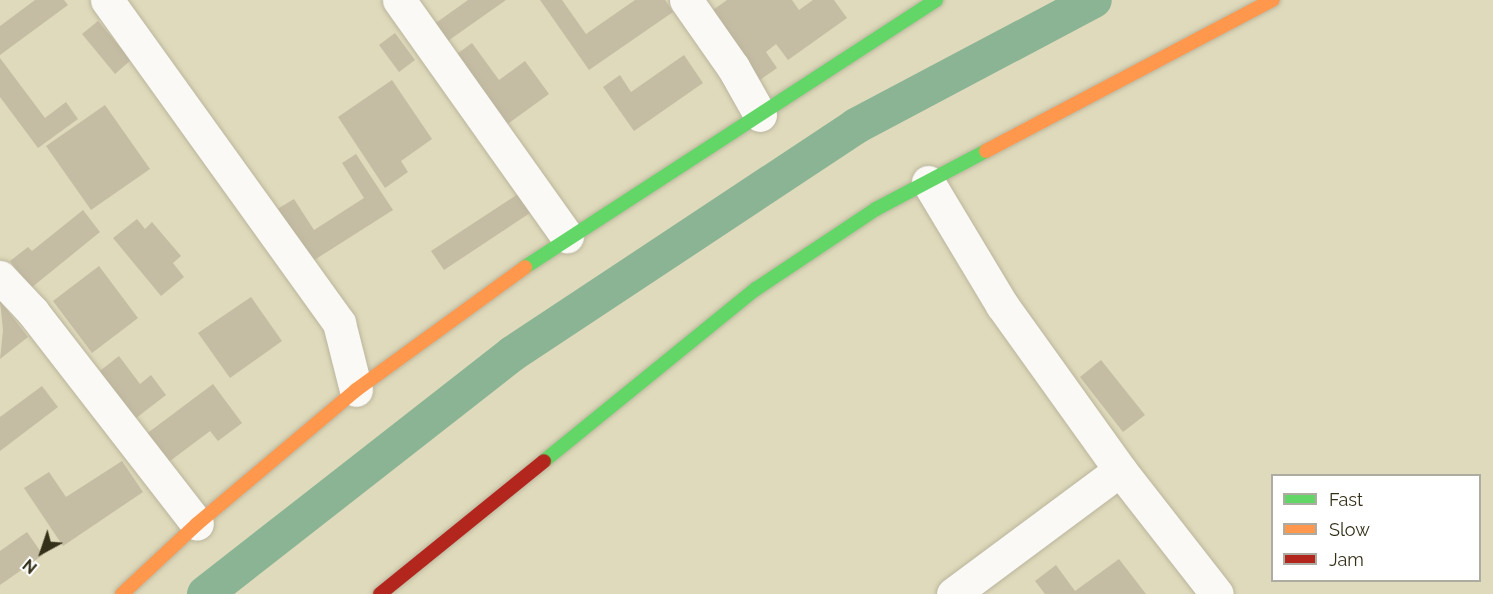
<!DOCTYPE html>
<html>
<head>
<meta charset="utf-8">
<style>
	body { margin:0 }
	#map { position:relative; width:1493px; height:594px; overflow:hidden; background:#dfdabb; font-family:Raleway,sans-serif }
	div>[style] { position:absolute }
	.canal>* { height:36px; margin:-18px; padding:0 18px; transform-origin:18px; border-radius:18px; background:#8ab493 }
	.building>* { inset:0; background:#c5bca4 }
	.roads { filter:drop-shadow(0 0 2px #bab59d) drop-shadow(0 0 2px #bab59d) }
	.street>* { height:33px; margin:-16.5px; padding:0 16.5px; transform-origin:16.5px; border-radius:16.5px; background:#faf9f5 }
	.fast>* { height:14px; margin:-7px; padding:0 7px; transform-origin:7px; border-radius:7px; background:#63d668 }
	.slow>* { height:14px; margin:-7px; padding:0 7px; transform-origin:7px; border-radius:7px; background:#ff974d }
	.jam>* { height:14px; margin:-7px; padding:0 7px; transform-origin:7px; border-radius:7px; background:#b3261e }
	span { translate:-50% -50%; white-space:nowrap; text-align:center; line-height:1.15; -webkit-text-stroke:4.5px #fff; paint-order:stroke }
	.legend { position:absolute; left:1271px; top:474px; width:210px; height:108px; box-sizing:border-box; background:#fff; border:2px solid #adaca3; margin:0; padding:8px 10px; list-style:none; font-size:18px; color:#332f18 }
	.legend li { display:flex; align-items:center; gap:12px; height:30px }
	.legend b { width:30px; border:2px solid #adaca3 }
	.north { position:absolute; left:12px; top:522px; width:60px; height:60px; -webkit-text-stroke:4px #fff; paint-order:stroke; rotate:220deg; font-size:16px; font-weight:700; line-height:24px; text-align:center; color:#332f18 }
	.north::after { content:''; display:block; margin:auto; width:21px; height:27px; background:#332f18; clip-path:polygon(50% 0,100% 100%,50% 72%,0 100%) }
</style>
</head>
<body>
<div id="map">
	<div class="canal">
		<i style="left:205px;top:594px;width:390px;rotate:-38deg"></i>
		<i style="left:512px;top:354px;width:413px;rotate:-33.5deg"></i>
		<i style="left:856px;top:126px;width:269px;rotate:-27.9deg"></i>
	</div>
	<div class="building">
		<i style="clip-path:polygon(35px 0,64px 0,68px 5px,0 55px,0 26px)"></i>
		<i style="clip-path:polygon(468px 0,506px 0,445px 43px,433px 25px)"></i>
		<i style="clip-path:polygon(540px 0,562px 0,586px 34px,635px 0,665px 0,673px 12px,589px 70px)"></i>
		<i style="clip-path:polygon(727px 0,792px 0,799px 10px,813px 0,834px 0,847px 18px,788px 60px,776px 44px,766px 52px,777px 68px,760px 80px,710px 12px)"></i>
		<i style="clip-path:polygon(98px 21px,131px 60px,115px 74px,82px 34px)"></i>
		<i style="clip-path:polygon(395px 33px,415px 60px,399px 72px,379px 45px)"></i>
		<i style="clip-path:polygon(472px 43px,499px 80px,525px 61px,549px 94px,505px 126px,454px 56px)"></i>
		<i style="clip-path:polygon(684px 55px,703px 83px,634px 131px,603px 87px,620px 75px,631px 92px)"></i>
		<i style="clip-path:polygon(0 58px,45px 118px,66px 102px,78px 119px,38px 148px,0 97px)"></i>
		<i style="clip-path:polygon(392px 80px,432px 139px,401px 161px,408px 172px,385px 188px,338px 117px)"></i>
		<i style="clip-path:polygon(105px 105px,150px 169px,91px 210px,46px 146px)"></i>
		<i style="clip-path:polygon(356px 154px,393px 210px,308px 264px,274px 211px,294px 199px,314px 230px,364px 198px,342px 163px)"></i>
		<i style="clip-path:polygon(518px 194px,530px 213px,444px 270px,431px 251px)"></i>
		<i style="clip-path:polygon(83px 210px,100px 232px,31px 288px,10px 261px,28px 247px,32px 251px)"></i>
		<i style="clip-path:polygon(137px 219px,145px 229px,152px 222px,181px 256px,173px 263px,184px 277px,161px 296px,113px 238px)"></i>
		<i style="clip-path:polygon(99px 266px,138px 318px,92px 353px,53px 301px)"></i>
		<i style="clip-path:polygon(251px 297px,282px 341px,230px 378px,198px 333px)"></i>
		<i style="clip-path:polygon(0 301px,28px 337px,0 359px,3px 330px)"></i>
		<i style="clip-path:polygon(119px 356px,140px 384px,151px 375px,166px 395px,131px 422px,96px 374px)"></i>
		<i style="clip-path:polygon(1101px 360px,1145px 415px,1123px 432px,1080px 377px)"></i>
		<i style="clip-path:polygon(213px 384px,242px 423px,218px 441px,210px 431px,166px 464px,145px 435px)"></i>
		<i style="clip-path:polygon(42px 386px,58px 407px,0 451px,0 417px)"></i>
		<i style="clip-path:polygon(122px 461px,143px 492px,63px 546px,24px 488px,49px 472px,66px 497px)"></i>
		<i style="clip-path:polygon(27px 532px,43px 555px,0 585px,0 551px)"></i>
		<i style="clip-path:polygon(1119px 559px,1146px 594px,1045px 594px,1035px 581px,1056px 565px,1075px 591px)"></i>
	</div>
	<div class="roads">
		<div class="street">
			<i style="left:107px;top:0;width:398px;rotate:54.3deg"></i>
			<i style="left:339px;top:323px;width:69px;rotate:75.8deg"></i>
			<i style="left:399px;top:0;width:290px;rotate:54.6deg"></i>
			<i style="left:686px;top:0;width:82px;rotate:55deg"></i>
			<i style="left:733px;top:67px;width:55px;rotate:60.6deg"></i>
			<i style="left:928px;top:182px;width:144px;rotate:59deg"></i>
			<i style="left:1002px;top:305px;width:203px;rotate:54.4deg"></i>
			<i style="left:1120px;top:470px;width:157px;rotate:52deg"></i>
			<i style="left:0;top:277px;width:47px;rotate:46.7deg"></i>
			<i style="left:32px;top:311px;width:269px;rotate:52.2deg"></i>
			<i style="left:953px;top:594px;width:208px;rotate:-36.6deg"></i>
		</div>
		<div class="fast">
			<i style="left:525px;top:267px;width:490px;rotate:-33deg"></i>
			<i style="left:544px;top:461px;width:273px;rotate:-39.1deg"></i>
			<i style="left:756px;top:289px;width:144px;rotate:-33.7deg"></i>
			<i style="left:876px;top:209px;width:124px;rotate:-27.8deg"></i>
		</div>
		<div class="slow">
			<i style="left:986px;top:151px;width:324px;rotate:-27.8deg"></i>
			<i style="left:122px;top:594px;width:103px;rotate:-43deg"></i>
			<i style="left:197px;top:524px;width:208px;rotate:-40.1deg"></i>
			<i style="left:356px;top:390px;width:209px;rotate:-36deg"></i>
		</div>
		<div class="jam">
			<i style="left:380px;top:594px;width:211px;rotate:-39deg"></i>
		</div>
	</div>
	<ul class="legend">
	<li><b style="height:8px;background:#63d668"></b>Fast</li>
	<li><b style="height:8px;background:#ff974d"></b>Slow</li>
	<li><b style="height:8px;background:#b3261e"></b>Jam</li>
	</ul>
	<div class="north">N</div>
</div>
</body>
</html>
